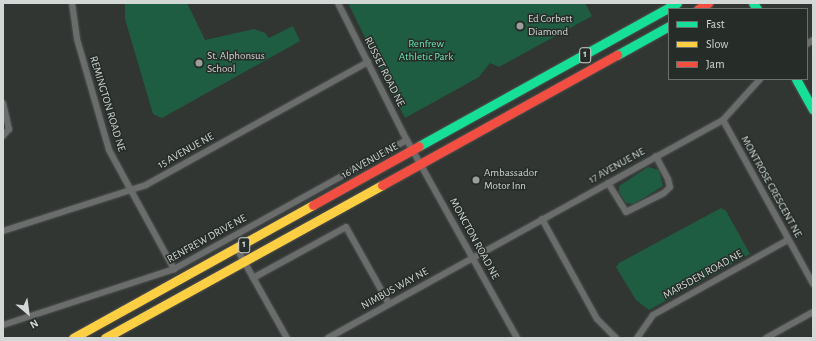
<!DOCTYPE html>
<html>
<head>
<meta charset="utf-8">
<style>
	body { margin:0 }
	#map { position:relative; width:816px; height:341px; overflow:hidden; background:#313633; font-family:"Alegreya Sans",sans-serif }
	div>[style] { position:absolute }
	.green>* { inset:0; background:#1f5d43 }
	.roads { filter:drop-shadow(0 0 1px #4f5250) drop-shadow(0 0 1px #4f5250) }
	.street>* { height:6px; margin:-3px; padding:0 3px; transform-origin:3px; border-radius:3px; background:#6b6d6c }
	.fast>* { height:9px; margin:-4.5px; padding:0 4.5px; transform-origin:4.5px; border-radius:4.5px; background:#16e098 }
	.slow>* { height:9px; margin:-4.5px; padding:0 4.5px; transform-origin:4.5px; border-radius:4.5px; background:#ffcf43 }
	.jam>* { height:9px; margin:-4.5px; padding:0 4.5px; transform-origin:4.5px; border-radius:4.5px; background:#f24e42 }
	.dots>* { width:11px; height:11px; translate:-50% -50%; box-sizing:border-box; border:2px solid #262d29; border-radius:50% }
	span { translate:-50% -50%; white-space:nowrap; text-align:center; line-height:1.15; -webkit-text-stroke:3px #262d29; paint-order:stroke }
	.shield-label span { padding:1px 3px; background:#262d29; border:1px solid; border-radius:3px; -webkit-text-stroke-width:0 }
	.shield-label { font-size:10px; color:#d3d7d5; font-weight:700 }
	.poi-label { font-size:11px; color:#d3d7d5 }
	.left { translate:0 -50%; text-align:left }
	.park-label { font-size:11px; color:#69e8b0 }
	.street-label { font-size:11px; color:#d3d7d5 }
	.frame { position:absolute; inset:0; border:4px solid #d3d7d5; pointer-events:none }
	.legend { position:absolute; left:668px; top:8px; width:140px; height:72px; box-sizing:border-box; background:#262d29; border:1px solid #6b716e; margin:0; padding:5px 7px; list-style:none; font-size:12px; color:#d3d7d5 }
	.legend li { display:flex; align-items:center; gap:8px; height:20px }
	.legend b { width:20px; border:1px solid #6b716e }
	.north { position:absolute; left:8px; top:293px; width:40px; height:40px; -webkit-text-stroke:3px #262d29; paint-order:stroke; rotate:151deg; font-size:11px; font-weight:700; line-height:16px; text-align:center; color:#d3d7d5 }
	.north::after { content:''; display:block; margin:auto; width:14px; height:18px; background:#d3d7d5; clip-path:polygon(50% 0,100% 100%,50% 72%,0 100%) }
</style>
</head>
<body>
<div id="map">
	<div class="green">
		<i style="clip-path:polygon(125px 3px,187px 3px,205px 40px,254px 29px,265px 33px,269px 38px,293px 26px,300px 41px,162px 118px,153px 114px,125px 19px)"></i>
		<i style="clip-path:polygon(348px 3px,585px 3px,592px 16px,499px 67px,490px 63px,479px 77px,405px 118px)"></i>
		<i style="clip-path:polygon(648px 167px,659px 170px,663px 186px,634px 204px,626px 203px,619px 192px,619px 186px)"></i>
		<i style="clip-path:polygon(721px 208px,726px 211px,750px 254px,649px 310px,636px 300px,616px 267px,619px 263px)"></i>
	</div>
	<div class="roads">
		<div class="street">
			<i style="left:72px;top:3px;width:36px;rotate:82deg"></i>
			<i style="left:77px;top:39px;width:116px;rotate:73.9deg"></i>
			<i style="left:109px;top:150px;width:136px;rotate:61.4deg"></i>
			<i style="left:338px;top:3px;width:145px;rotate:63.4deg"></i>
			<i style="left:403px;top:133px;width:235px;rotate:60.9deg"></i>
			<i style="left:807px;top:44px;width:7px;rotate:-34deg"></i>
			<i style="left:3px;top:103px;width:27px;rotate:77deg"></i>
			<i style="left:9px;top:129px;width:9px;rotate:131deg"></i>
			<i style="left:723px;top:120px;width:187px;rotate:61.2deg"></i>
			<i style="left:608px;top:183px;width:34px;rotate:58deg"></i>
			<i style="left:626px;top:212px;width:42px;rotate:-26.6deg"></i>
			<i style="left:664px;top:193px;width:8px;rotate:-45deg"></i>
			<i style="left:670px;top:187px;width:8px;rotate:-104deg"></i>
			<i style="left:668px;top:179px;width:26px;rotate:-118deg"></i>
			<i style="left:542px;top:219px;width:114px;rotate:61.2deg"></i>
			<i style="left:597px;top:319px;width:27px;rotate:45deg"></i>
			<i style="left:3px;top:231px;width:150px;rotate:-17.8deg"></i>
			<i style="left:146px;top:185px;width:254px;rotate:-29deg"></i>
			<i style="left:237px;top:249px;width:102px;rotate:60.7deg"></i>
			<i style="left:253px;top:278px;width:106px;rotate:-28.7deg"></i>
			<i style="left:346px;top:227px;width:88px;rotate:60.8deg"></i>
			<i style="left:3px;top:325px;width:180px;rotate:-18.1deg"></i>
			<i style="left:174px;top:269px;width:266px;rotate:-29deg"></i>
			<i style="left:328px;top:338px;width:451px;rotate:-28.9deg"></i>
			<i style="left:723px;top:120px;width:55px;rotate:-47.9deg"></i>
			<i style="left:637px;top:338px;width:28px;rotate:-55deg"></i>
			<i style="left:653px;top:315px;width:154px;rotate:-29.1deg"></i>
			<i style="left:766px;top:338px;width:54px;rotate:-29deg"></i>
		</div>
		<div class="fast">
			<i style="left:753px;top:3px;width:7px;rotate:56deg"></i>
			<i style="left:617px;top:55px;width:60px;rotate:-29.1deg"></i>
			<i style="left:796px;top:79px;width:35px;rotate:61deg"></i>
			<i style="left:419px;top:146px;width:295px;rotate:-29deg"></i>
		</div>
		<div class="slow">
			<i style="left:73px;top:338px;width:274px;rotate:-29deg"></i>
			<i style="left:105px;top:338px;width:316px;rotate:-28.9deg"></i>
		</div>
		<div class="jam">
			<i style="left:698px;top:9px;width:12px;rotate:-31deg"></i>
			<i style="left:382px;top:185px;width:269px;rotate:-29deg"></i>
			<i style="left:313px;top:205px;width:121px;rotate:-29.1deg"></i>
		</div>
	</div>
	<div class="dots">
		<i style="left:520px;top:26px;background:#9a9f9c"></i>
		<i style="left:199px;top:63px;background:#9a9f9c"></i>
		<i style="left:476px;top:180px;background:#9a9f9c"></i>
	</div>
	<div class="shield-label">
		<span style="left:585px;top:55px">1</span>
		<span style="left:244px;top:245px">1</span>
	</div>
	<div class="poi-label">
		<span class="left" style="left:528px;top:26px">Ed Corbett<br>Diamond</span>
		<span class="left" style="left:207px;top:63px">St. Alphonsus<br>School</span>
		<span class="left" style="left:484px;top:180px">Ambassador<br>Motor Inn</span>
	</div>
	<div class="park-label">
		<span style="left:426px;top:51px">Renfrew<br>Athletic Park</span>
	</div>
	<div class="street-label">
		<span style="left:384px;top:72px;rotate:63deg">RUSSET ROAD NE</span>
		<span style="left:107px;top:104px;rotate:73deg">REMINGTON ROAD NE</span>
		<span style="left:186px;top:151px;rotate:-29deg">15 AVENUE NE</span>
		<span style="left:370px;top:161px;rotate:-29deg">16 AVENUE NE</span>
		<span style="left:617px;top:166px;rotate:-29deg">17 AVENUE NE</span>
		<span style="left:771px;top:187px;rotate:61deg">MONTROSE CRESCENT NE</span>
		<span style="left:207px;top:239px;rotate:-29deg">RENFREW DRIVE NE</span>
		<span style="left:474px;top:239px;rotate:61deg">MONCTON ROAD NE</span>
		<span style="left:703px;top:275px;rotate:-29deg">MARSDEN ROAD NE</span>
		<span style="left:395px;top:289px;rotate:-29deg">NIMBUS WAY NE</span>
	</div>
	<div class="frame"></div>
	<ul class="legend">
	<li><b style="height:5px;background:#16e098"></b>Fast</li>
	<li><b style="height:5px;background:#ffcf43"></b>Slow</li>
	<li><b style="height:5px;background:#f24e42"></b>Jam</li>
	</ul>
	<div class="north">N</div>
</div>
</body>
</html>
